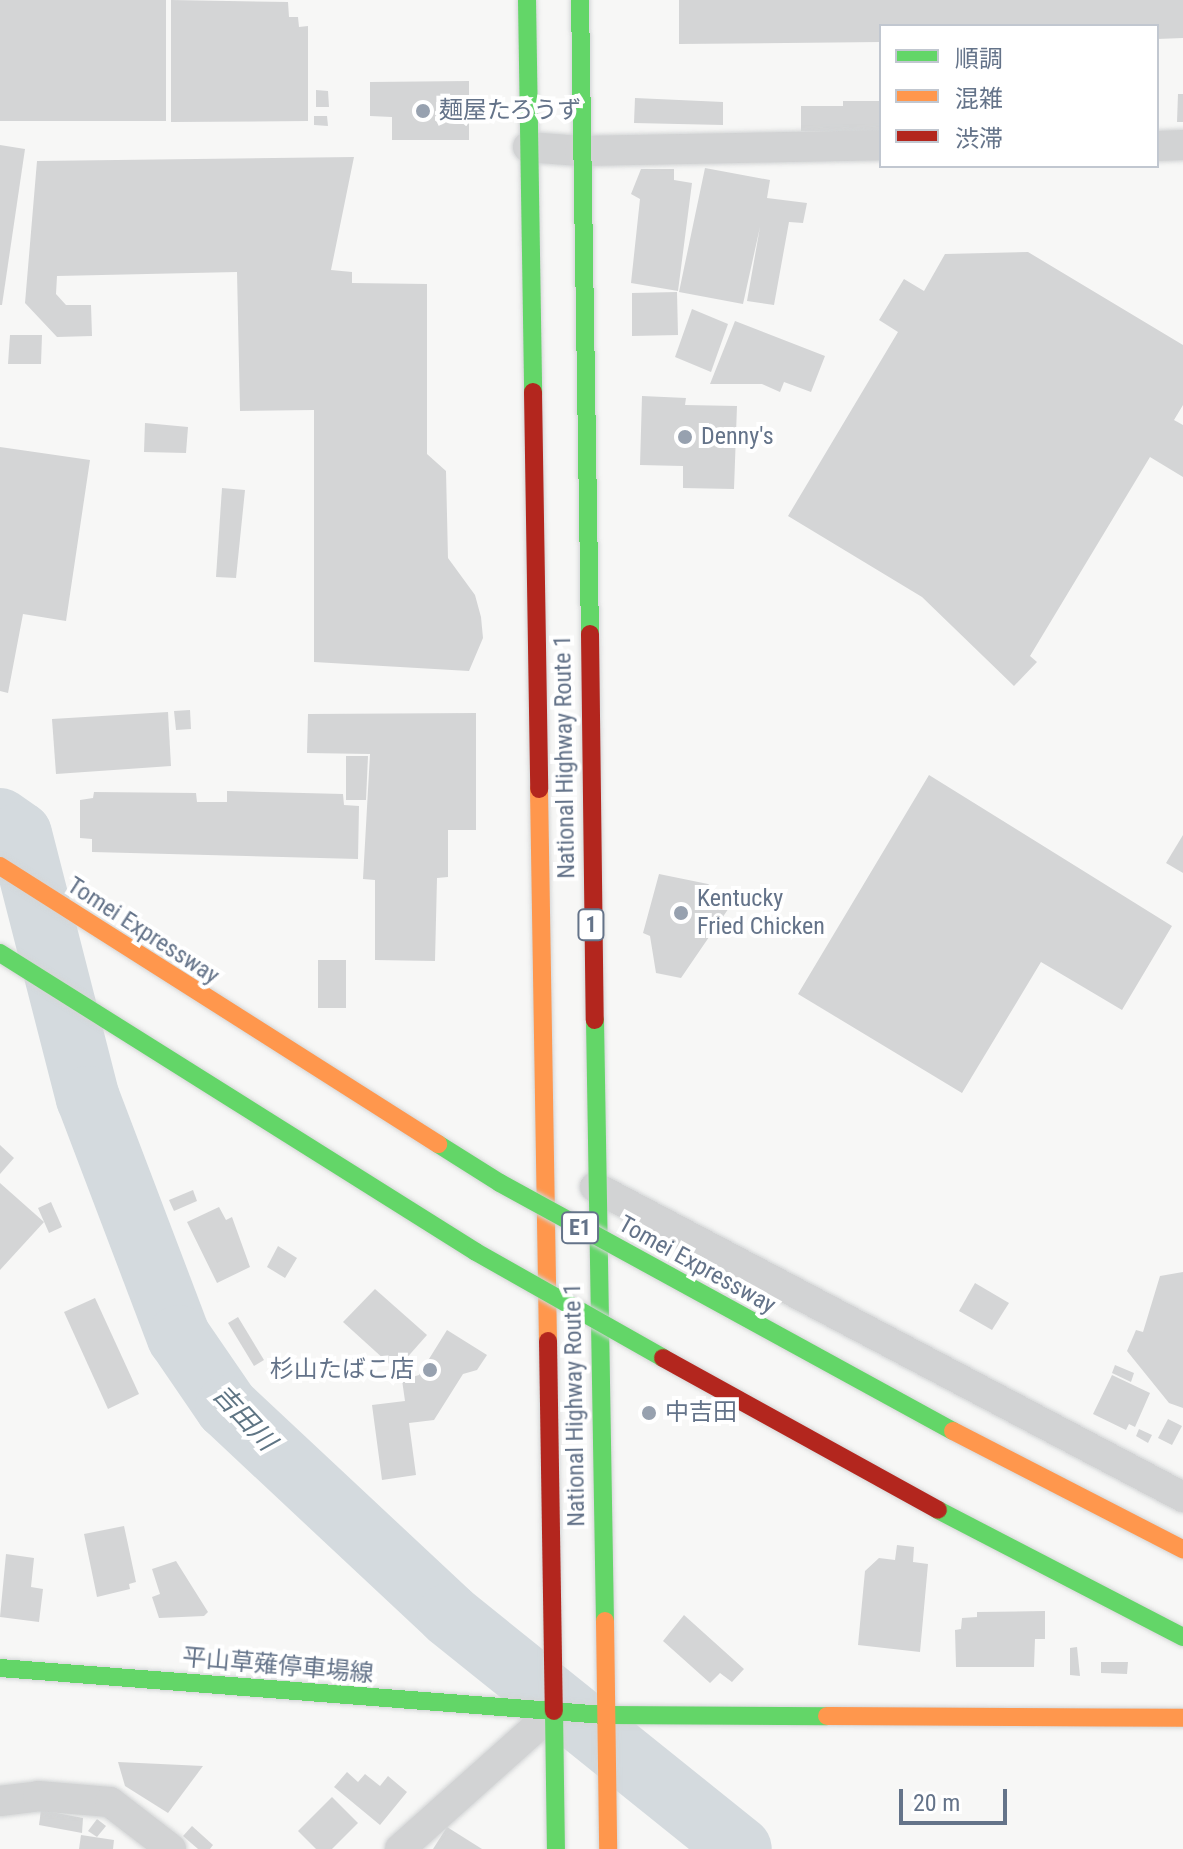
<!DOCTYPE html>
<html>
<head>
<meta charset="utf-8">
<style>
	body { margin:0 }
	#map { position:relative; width:1183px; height:1849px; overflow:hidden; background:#f7f7f6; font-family:"Roboto Condensed","Noto Sans JP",sans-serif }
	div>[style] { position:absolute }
	.river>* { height:64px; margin:-32px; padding:0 32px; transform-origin:32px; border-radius:32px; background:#d4dade }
	.building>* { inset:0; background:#d4d5d6 }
	.roads { filter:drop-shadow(0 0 2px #d3d5d6) drop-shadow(0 0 2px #d3d5d6) }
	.street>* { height:30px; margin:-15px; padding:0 15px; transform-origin:15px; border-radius:15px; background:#d2d3d4 }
	.fast>* { height:18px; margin:-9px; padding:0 9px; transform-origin:9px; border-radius:9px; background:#63d668 }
	.slow>* { height:18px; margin:-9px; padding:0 9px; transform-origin:9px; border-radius:9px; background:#ff974d }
	.jam>* { height:18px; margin:-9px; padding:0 9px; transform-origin:9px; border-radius:9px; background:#b3261e }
	.bridges { filter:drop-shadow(0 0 2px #d4d5d5) drop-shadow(0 0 2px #d4d5d5) }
	.fast-bridge>* { height:18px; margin:-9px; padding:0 9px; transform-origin:9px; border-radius:9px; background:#63d668 }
	.slow-bridge>* { height:18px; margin:-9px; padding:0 9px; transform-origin:9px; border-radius:9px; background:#ff974d }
	.jam-bridge>* { height:18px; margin:-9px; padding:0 9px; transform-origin:9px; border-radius:9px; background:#b3261e }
	.dots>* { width:22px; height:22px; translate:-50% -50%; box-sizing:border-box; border:4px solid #fff; border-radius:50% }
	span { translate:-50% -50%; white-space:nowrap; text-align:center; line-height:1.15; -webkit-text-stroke:8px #fff; paint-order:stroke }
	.shield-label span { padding:2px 6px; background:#fff; border:2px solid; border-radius:6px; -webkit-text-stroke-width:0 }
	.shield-label { font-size:22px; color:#647389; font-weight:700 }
	.poi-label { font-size:24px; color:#647389 }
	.left { translate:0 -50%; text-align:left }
	.right { translate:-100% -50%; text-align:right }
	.street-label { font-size:24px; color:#647389 }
	.water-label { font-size:26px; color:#5f7584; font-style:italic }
	.legend { position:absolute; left:879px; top:24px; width:280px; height:144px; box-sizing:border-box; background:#fff; border:2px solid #c1c7d0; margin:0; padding:10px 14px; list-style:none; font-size:24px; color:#647389 }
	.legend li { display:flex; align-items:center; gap:16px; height:40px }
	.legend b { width:40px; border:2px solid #c1c7d0 }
	.scale { position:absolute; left:899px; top:1789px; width:108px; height:36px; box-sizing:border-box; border:4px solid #647389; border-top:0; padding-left:10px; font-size:24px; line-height:28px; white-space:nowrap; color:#647389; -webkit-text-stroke:6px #fff; paint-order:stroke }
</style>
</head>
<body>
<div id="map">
	<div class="river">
		<i style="left:0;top:820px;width:24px;rotate:35deg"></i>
		<i style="left:20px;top:834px;width:273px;rotate:75.6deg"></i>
		<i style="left:88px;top:1098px;width:256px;rotate:69.2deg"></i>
		<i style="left:179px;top:1337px;width:85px;rotate:55.6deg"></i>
		<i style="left:227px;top:1407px;width:304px;rotate:43.1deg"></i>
		<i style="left:449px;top:1615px;width:373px;rotate:38.8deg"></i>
	</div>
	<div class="building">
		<i style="clip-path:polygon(0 0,166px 0,166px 121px,0 121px)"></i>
		<i style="clip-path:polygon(171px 0,288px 2px,289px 17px,298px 17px,299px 27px,308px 26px,308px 121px,171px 122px)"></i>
		<i style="clip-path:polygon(679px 0,1183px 0,1183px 38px,1157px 39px,1157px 26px,881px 26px,881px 42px,679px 44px)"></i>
		<i style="clip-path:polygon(469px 81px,469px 140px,392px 140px,392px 117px,370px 116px,370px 82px)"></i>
		<i style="clip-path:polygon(316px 90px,328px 91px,329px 107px,316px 107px)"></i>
		<i style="clip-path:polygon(1178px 94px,1183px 94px,1183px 122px,1177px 122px)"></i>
		<i style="clip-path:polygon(635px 98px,723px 102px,723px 125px,634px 123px)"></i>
		<i style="clip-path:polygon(843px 101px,881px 101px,881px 131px,801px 131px,801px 106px,843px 106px)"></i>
		<i style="clip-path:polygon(314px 116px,327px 116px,328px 126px,314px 125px)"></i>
		<i style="clip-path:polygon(0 145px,25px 149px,2px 305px,0 305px)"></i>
		<i style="clip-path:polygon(354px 157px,331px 270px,352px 272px,352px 283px,427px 284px,427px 454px,446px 471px,448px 558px,475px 595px,481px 617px,483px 638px,469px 671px,314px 662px,314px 410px,240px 411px,237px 272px,57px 276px,56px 294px,66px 305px,91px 305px,92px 336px,57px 337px,25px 303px,37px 161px)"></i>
		<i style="clip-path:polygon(705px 168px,770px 180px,767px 198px,807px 203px,803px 223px,789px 222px,774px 305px,747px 301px,760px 227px,743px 304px,679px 292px)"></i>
		<i style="clip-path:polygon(641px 169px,674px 169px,674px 180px,692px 183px,678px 291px,631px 283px,640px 199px,631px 194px)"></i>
		<i style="clip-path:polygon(1028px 252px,1183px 345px,1183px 405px,1174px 420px,1183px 425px,1183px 477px,1150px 457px,1030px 656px,1037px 662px,1014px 686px,922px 597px,788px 516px,898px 332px,879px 320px,904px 279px,924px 291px,945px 254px)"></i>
		<i style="clip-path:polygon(677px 292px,678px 335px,632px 336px,632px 293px)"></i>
		<i style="clip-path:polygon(692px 309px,728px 324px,711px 372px,675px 357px)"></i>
		<i style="clip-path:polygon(735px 321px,825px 356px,811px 392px,784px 382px,780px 392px,762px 384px,710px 384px)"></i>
		<i style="clip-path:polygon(10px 335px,42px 335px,41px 364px,8px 364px)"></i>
		<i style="clip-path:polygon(642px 396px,686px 398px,685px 405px,737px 406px,734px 489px,683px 488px,683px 466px,640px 465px)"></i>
		<i style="clip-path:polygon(145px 423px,188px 427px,186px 453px,144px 452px)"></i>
		<i style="clip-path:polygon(0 447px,90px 460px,66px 621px,23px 614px,8px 693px,0 691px)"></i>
		<i style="clip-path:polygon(222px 488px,245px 490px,236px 578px,216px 577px)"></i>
		<i style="clip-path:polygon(190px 710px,191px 729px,176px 730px,174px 711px)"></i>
		<i style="clip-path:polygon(168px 712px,171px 766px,56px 774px,52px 719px)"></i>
		<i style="clip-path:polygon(476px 713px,476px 830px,448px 830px,448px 877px,437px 878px,435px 961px,375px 960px,375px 880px,363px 879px,370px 754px,307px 753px,308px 714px)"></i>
		<i style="clip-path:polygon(346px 756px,368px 756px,366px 800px,346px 800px)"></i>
		<i style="clip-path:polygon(929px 775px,1172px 926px,1122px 1010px,1041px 962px,962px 1093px,798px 994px)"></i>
		<i style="clip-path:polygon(227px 791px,343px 794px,344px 805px,359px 806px,358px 859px,92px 852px,92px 839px,80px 838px,80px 800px,93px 798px,94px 792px,196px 793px,197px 802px,227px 802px)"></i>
		<i style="clip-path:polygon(1183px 835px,1183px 873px,1166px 863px)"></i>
		<i style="clip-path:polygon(659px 874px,708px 884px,733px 902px,681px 978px,656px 973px,650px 936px,643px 933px)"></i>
		<i style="clip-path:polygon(318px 960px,346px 960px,346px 1008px,318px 1008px)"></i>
		<i style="clip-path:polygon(0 1145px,14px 1158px,0 1174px)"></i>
		<i style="clip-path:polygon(0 1183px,44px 1222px,0 1270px)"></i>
		<i style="clip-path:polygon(193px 1190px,197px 1201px,174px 1211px,169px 1200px)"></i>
		<i style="clip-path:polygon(51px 1202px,62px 1227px,49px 1233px,38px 1208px)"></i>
		<i style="clip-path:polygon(219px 1207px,226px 1220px,232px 1217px,250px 1267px,217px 1283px,187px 1222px)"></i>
		<i style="clip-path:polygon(278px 1246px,297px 1258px,285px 1278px,267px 1267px)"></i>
		<i style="clip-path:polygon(1183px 1272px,1183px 1408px,1169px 1403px,1127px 1351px,1136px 1330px,1143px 1332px,1160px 1276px)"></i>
		<i style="clip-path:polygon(975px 1283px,1009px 1303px,992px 1330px,959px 1311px)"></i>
		<i style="clip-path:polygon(375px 1289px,427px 1335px,396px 1370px,343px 1322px)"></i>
		<i style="clip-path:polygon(95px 1298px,139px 1394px,108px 1409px,64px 1312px)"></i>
		<i style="clip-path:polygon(238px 1317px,264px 1360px,254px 1366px,228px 1323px)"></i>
		<i style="clip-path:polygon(447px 1330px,487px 1355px,477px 1370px,463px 1374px,434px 1420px,409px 1423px,416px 1475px,382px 1480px,372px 1405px,405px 1401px,402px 1380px,419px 1375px)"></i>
		<i style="clip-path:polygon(1115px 1365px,1134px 1373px,1131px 1382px,1112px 1373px)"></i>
		<i style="clip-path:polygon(1112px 1375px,1150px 1393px,1135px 1427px,1129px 1424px,1126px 1430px,1093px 1414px)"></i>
		<i style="clip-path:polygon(1168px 1419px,1182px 1426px,1172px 1445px,1158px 1438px)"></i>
		<i style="clip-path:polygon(1139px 1429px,1152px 1435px,1148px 1443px,1136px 1436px)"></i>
		<i style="clip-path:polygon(124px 1526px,136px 1582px,129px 1584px,130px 1589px,97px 1597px,84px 1534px)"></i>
		<i style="clip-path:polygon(897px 1545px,914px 1547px,913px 1562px,928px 1564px,920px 1652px,858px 1645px,865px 1571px,879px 1558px,895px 1560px)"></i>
		<i style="clip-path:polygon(6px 1554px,34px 1558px,31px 1587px,43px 1589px,39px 1622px,0 1617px)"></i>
		<i style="clip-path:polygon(176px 1561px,208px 1612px,204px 1616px,159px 1618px,152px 1597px,160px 1594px,152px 1569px)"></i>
		<i style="clip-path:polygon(1045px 1611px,1045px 1639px,1035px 1639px,1034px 1667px,956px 1667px,955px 1630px,961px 1629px,962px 1618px,977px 1617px,977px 1612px)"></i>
		<i style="clip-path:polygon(684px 1615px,744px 1669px,732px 1682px,720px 1673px,710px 1683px,663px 1641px)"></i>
		<i style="clip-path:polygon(1077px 1647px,1080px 1676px,1070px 1675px,1070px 1648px)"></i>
		<i style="clip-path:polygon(1101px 1662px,1128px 1662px,1127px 1674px,1101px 1673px)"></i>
		<i style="clip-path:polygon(118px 1762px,203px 1766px,168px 1813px,125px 1786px)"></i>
		<i style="clip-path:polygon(347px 1772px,358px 1782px,365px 1774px,380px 1786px,388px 1776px,407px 1792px,380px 1825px,334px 1787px)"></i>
		<i style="clip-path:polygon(332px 1797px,358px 1823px,332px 1849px,316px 1849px,298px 1831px)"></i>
		<i style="clip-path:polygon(41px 1810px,83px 1818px,82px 1833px,39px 1825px)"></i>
		<i style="clip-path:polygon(97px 1819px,106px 1826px,97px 1837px,88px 1831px)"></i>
		<i style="clip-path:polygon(192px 1826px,213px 1845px,210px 1849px,198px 1849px,183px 1836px)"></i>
		<i style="clip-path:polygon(447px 1827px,482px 1849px,433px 1849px)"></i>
		<i style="clip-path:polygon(81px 1835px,114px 1840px,113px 1849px,79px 1849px)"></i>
	</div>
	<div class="roads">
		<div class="street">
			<i style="left:1157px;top:146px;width:26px;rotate:-2deg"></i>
			<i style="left:528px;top:147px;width:52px;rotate:4.4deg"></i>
			<i style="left:580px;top:151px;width:301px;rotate:-1.1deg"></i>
			<i style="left:595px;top:1187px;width:665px;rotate:27.8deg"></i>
			<i style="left:0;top:1801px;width:38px;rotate:-7deg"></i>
			<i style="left:38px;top:1796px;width:72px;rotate:4.8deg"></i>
			<i style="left:110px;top:1802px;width:77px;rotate:37.6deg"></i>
			<i style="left:400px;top:1849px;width:205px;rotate:-41.8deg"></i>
		</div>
		<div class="fast">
			<i style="left:527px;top:0;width:392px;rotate:89.1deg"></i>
			<i style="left:580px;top:0;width:634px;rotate:89.1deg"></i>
			<i style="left:595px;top:1020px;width:601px;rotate:89.05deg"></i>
			<i style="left:0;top:1668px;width:606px;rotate:4.45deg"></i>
			<i style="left:604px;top:1715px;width:223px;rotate:0.3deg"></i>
			<i style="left:554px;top:1711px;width:138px;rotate:89.2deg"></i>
		</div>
		<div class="slow">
			<i style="left:539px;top:789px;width:552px;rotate:89.07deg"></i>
			<i style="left:605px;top:1621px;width:228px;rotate:89.2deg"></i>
			<i style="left:827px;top:1716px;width:356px;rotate:0.3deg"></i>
		</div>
		<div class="jam">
			<i style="left:533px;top:392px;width:397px;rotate:89.1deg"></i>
			<i style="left:590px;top:634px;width:386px;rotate:89.3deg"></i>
			<i style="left:548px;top:1341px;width:370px;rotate:89.1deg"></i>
		</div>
	</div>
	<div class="bridges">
		<div class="fast-bridge">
			<i style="left:0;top:953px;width:562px;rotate:32.14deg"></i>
			<i style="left:476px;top:1252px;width:215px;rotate:29.5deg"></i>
			<i style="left:438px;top:1144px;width:73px;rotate:32.2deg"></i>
			<i style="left:500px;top:1183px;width:516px;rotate:28.7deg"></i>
			<i style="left:938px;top:1510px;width:276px;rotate:27.4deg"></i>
		</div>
		<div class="slow-bridge">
			<i style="left:0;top:866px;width:519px;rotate:32.4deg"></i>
			<i style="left:953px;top:1431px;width:259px;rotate:27.2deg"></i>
		</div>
		<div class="jam-bridge">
			<i style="left:663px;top:1358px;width:314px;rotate:28.9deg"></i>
		</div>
	</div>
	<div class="dots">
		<i style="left:423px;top:111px;background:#97a1af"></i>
		<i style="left:685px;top:437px;background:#97a1af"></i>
		<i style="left:681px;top:913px;background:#97a1af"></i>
		<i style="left:430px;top:1370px;background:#97a1af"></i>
		<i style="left:649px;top:1413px;background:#97a1af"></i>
	</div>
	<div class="shield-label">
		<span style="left:591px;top:925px">1</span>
		<span style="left:580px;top:1228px">E1</span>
	</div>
	<div class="poi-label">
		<span class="left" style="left:439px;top:111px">麺屋たろうず</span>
		<span class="left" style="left:701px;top:437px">Denny's</span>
		<span class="left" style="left:697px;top:913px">Kentucky<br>Fried Chicken</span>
		<span class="right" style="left:414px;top:1370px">杉山たばこ店</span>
		<span class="left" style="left:665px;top:1413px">中吉田</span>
	</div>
	<div class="street-label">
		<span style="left:565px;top:757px;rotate:-91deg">National Highway Route 1</span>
		<span style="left:143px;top:931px;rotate:33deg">Tomei Expressway</span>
		<span style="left:697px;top:1265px;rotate:29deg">Tomei Expressway</span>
		<span style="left:575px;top:1405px;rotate:-91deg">National Highway Route 1</span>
		<span style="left:278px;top:1666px;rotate:5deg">平山草薙停車場線</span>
	</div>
	<div class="water-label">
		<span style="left:244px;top:1418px;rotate:47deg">吉田川</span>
	</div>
	<ul class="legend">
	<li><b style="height:10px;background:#63d668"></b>順調</li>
	<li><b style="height:10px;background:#ff974d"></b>混雑</li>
	<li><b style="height:10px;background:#b3261e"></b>渋滞</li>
	</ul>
	<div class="scale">20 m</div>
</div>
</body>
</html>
